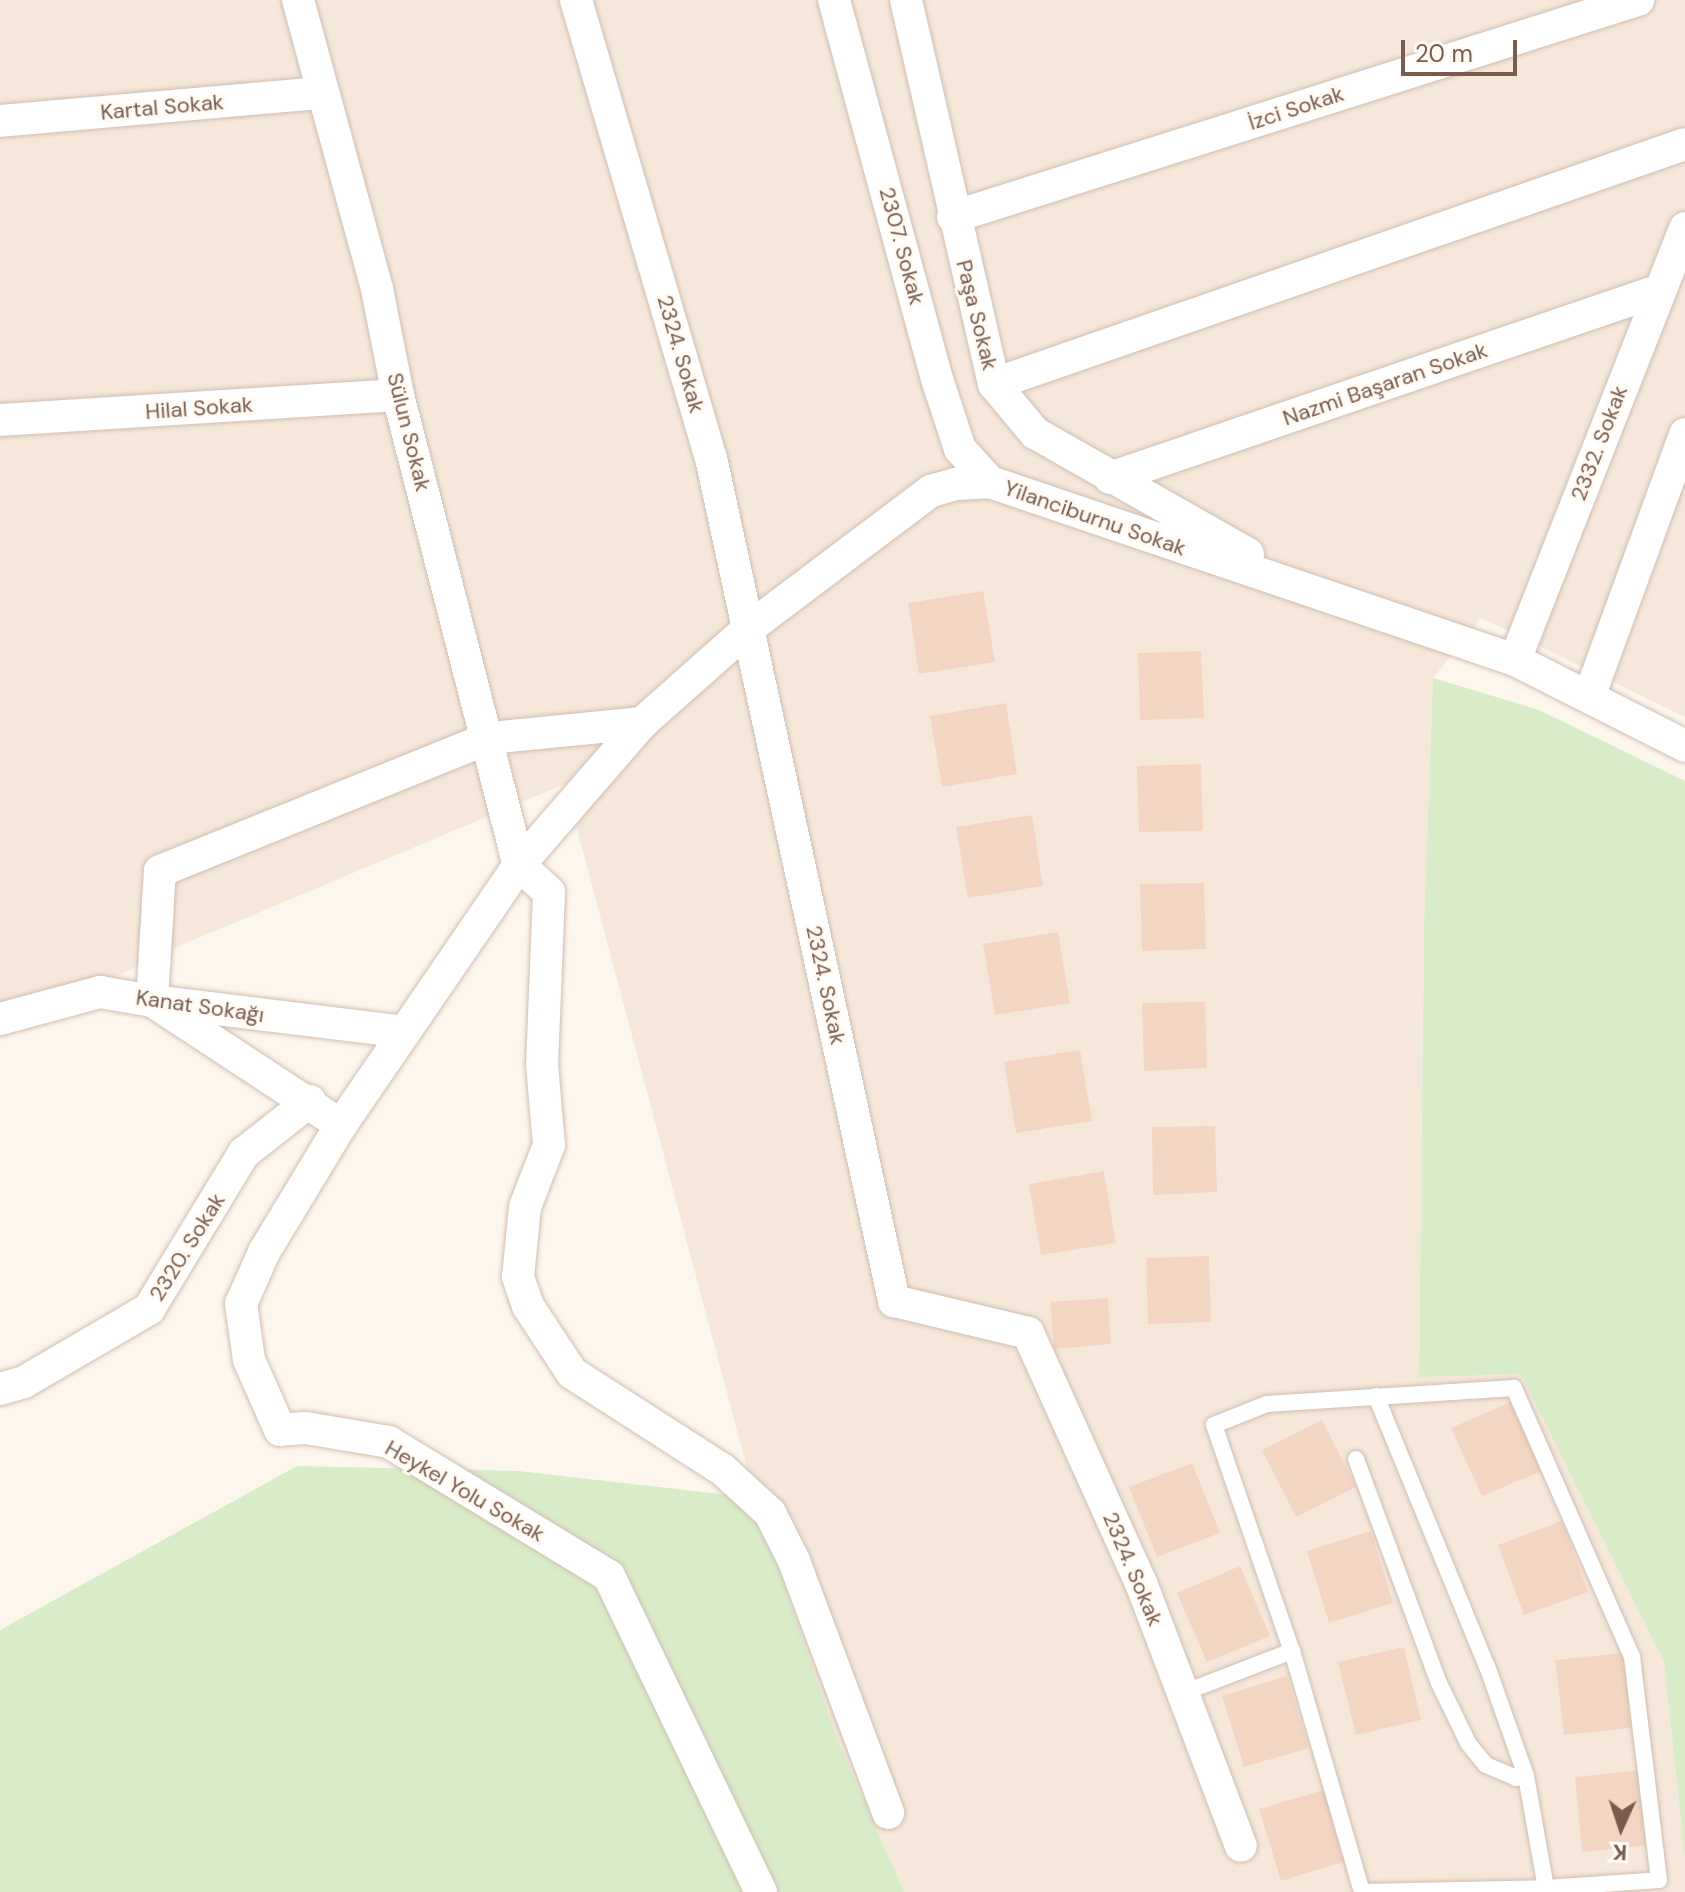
<!DOCTYPE html>
<html>
<head>
<meta charset="utf-8">
<style>
	body { margin:0 }
	#map { position:relative; width:1685px; height:1892px; overflow:hidden; background:#fdf6ec; font-family:"DM Sans",sans-serif }
	div>[style] { position:absolute }
	.residential>* { inset:0; background:#f5e8da }
	.green>* { inset:0; background:#d8ecc9 }
	.building>* { inset:0; background:#f3d5c3 }
	.roads { filter:drop-shadow(0 0 2px #d1beb0) drop-shadow(0 0 2px #d1beb0) }
	.lane>* { height:16px; margin:-8px; padding:0 8px; transform-origin:8px; border-radius:8px; background:#fff }
	.street>* { height:32px; margin:-16px; padding:0 16px; transform-origin:16px; border-radius:16px; background:#fff }
	span { translate:-50% -50%; white-space:nowrap; text-align:center; line-height:1.15; -webkit-text-stroke:6px #fffaf3; paint-order:stroke }
	.street-label { font-size:22px; color:#7a5c4d }
	.north { position:absolute; left:1581px; top:1788px; width:80px; height:80px; -webkit-text-stroke:6px #fffaf3; paint-order:stroke; rotate:183deg; font-size:22px; font-weight:700; line-height:32px; text-align:center; color:#7a5c4d }
	.north::after { content:''; display:block; margin:auto; width:28px; height:36px; background:#7a5c4d; clip-path:polygon(50% 0,100% 100%,50% 72%,0 100%) }
	.scale { position:absolute; left:1401px; top:40px; width:116px; height:36px; box-sizing:border-box; border:4px solid #7a5c4d; border-top:0; padding-left:10px; font-size:24px; line-height:28px; white-space:nowrap; color:#7a5c4d; -webkit-text-stroke:6px #fffaf3; paint-order:stroke }
</style>
</head>
<body>
<div id="map">
	<div class="residential">
		<i style="clip-path:polygon(0 0,1685px 0,1685px 717px,1481px 618px,1433px 678px,1424px 925px,1419px 1377px,1521px 1373px,1664px 1662px,1685px 1860px,1685px 1892px,904px 1892px,835px 1734px,755px 1498px,565px 784px,186px 943px,0 1032px)"></i>
	</div>
	<div class="green">
		<i style="clip-path:polygon(1433px 678px,1539px 710px,1685px 781px,1685px 1860px,1664px 1662px,1521px 1374px,1419px 1377px,1424px 925px)"></i>
		<i style="clip-path:polygon(297px 1466px,518px 1471px,755px 1498px,835px 1734px,904px 1892px,0 1892px,0 1630px)"></i>
	</div>
	<div class="building">
		<i style="clip-path:polygon(983px 591px,995px 662px,919px 674px,908px 603px)"></i>
		<i style="clip-path:polygon(1201px 651px,1204px 718px,1140px 720px,1138px 653px)"></i>
		<i style="clip-path:polygon(1006px 703px,1017px 774px,942px 787px,930px 716px)"></i>
		<i style="clip-path:polygon(1201px 764px,1203px 831px,1139px 832px,1137px 766px)"></i>
		<i style="clip-path:polygon(1032px 815px,1043px 886px,968px 898px,956px 827px)"></i>
		<i style="clip-path:polygon(1204px 883px,1206px 949px,1142px 951px,1140px 884px)"></i>
		<i style="clip-path:polygon(1058px 932px,1070px 1003px,995px 1015px,983px 944px)"></i>
		<i style="clip-path:polygon(1205px 1002px,1207px 1068px,1144px 1071px,1142px 1003px)"></i>
		<i style="clip-path:polygon(1080px 1050px,1092px 1121px,1016px 1133px,1004px 1062px)"></i>
		<i style="clip-path:polygon(1215px 1126px,1217px 1192px,1153px 1195px,1152px 1127px)"></i>
		<i style="clip-path:polygon(1104px 1171px,1116px 1243px,1041px 1255px,1029px 1184px)"></i>
		<i style="clip-path:polygon(1209px 1256px,1211px 1322px,1148px 1324px,1146px 1258px)"></i>
		<i style="clip-path:polygon(1108px 1298px,1111px 1344px,1054px 1349px,1050px 1302px)"></i>
		<i style="clip-path:polygon(1513px 1401px,1544px 1470px,1482px 1496px,1451px 1428px)"></i>
		<i style="clip-path:polygon(1322px 1420px,1356px 1487px,1296px 1517px,1262px 1450px)"></i>
		<i style="clip-path:polygon(1192px 1463px,1220px 1533px,1157px 1557px,1129px 1487px)"></i>
		<i style="clip-path:polygon(1562px 1521px,1588px 1592px,1524px 1615px,1498px 1545px)"></i>
		<i style="clip-path:polygon(1371px 1531px,1393px 1603px,1329px 1623px,1307px 1551px)"></i>
		<i style="clip-path:polygon(1240px 1566px,1270px 1636px,1207px 1662px,1177px 1593px)"></i>
		<i style="clip-path:polygon(1404px 1647px,1421px 1720px,1356px 1735px,1338px 1662px)"></i>
		<i style="clip-path:polygon(1623px 1653px,1631px 1728px,1564px 1735px,1555px 1660px)"></i>
		<i style="clip-path:polygon(1287px 1676px,1309px 1748px,1244px 1767px,1222px 1696px)"></i>
		<i style="clip-path:polygon(1642px 1770px,1650px 1845px,1582px 1852px,1575px 1777px)"></i>
		<i style="clip-path:polygon(1324px 1790px,1346px 1861px,1281px 1881px,1259px 1809px)"></i>
	</div>
	<div class="roads">
		<div class="lane">
			<i style="left:1376px;top:1396px;width:292px;rotate:67.7deg"></i>
			<i style="left:1487px;top:1666px;width:117px;rotate:70.5deg"></i>
			<i style="left:1526px;top:1776px;width:114px;rotate:79.9deg"></i>
			<i style="left:1356px;top:1459px;width:239px;rotate:69.7deg"></i>
			<i style="left:1439px;top:1683px;width:67px;rotate:64.2deg"></i>
			<i style="left:1468px;top:1743px;width:28px;rotate:51deg"></i>
			<i style="left:1486px;top:1765px;width:33px;rotate:23deg"></i>
			<i style="left:1516px;top:1778px;width:10px;rotate:-11deg"></i>
			<i style="left:1183px;top:1693px;width:117px;rotate:-21.1deg"></i>
			<i style="left:1292px;top:1651px;width:251px;rotate:73.8deg"></i>
			<i style="left:1362px;top:1892px;width:184px;rotate:-1.2deg"></i>
			<i style="left:1546px;top:1888px;width:113px;rotate:-4deg"></i>
			<i style="left:1659px;top:1880px;width:225px;rotate:-96.9deg"></i>
			<i style="left:1632px;top:1657px;width:294px;rotate:-113.7deg"></i>
			<i style="left:1514px;top:1388px;width:248px;rotate:176.3deg"></i>
			<i style="left:1267px;top:1404px;width:57px;rotate:158.4deg"></i>
			<i style="left:1214px;top:1425px;width:239px;rotate:71deg"></i>
		</div>
		<div class="street">
			<i style="left:298px;top:0;width:300px;rotate:74.7deg"></i>
			<i style="left:377px;top:289px;width:108px;rotate:78.8deg"></i>
			<i style="left:398px;top:395px;width:485px;rotate:75.6deg"></i>
			<i style="left:576px;top:0;width:477px;rotate:73.6deg"></i>
			<i style="left:711px;top:458px;width:863px;rotate:77.75deg"></i>
			<i style="left:894px;top:1301px;width:138px;rotate:13.4deg"></i>
			<i style="left:1028px;top:1333px;width:274px;rotate:65.7deg"></i>
			<i style="left:1141px;top:1583px;width:281px;rotate:69.2deg"></i>
			<i style="left:834px;top:0;width:393px;rotate:74.8deg"></i>
			<i style="left:937px;top:379px;width:74px;rotate:71.8deg"></i>
			<i style="left:960px;top:449px;width:45px;rotate:47.7deg"></i>
			<i style="left:906px;top:0;width:394px;rotate:77.1deg"></i>
			<i style="left:994px;top:384px;width:64px;rotate:50.1deg"></i>
			<i style="left:1035px;top:433px;width:245px;rotate:29.6deg"></i>
			<i style="left:0;top:121px;width:324px;rotate:-5deg"></i>
			<i style="left:953px;top:217px;width:719px;rotate:-17.58deg"></i>
			<i style="left:994px;top:384px;width:731px;rotate:-19.15deg"></i>
			<i style="left:0;top:420px;width:399px;rotate:-3.6deg"></i>
			<i style="left:1110px;top:478px;width:581px;rotate:-18.87deg"></i>
			<i style="left:1515px;top:660px;width:464px;rotate:-68.5deg"></i>
			<i style="left:1589px;top:697px;width:280px;rotate:-69.9deg"></i>
			<i style="left:519px;top:865px;width:40px;rotate:42deg"></i>
			<i style="left:549px;top:892px;width:172px;rotate:92.3deg"></i>
			<i style="left:542px;top:1064px;width:81px;rotate:85.1deg"></i>
			<i style="left:549px;top:1145px;width:66px;rotate:111.2deg"></i>
			<i style="left:525px;top:1207px;width:70px;rotate:95.7deg"></i>
			<i style="left:518px;top:1277px;width:31px;rotate:71deg"></i>
			<i style="left:528px;top:1306px;width:80px;rotate:56.7deg"></i>
			<i style="left:572px;top:1373px;width:179px;rotate:32.7deg"></i>
			<i style="left:723px;top:1470px;width:64px;rotate:42.5deg"></i>
			<i style="left:770px;top:1513px;width:54px;rotate:63.4deg"></i>
			<i style="left:794px;top:1561px;width:269px;rotate:69.5deg"></i>
			<i style="left:0;top:1019px;width:104px;rotate:-15.1deg"></i>
			<i style="left:100px;top:992px;width:53px;rotate:9.8deg"></i>
			<i style="left:152px;top:1001px;width:254px;rotate:7deg"></i>
			<i style="left:341px;top:1125px;width:226px;rotate:-146.7deg"></i>
			<i style="left:152px;top:1001px;width:130px;rotate:-86.5deg"></i>
			<i style="left:160px;top:871px;width:355px;rotate:-22deg"></i>
			<i style="left:489px;top:738px;width:154px;rotate:-5.6deg"></i>
			<i style="left:0;top:1389px;width:25px;rotate:-16deg"></i>
			<i style="left:24px;top:1382px;width:145px;rotate:-30.3deg"></i>
			<i style="left:149px;top:1309px;width:183px;rotate:-58.7deg"></i>
			<i style="left:244px;top:1153px;width:84px;rotate:-38.2deg"></i>
			<i style="left:761px;top:1892px;width:351px;rotate:-115.7deg"></i>
			<i style="left:609px;top:1576px;width:258px;rotate:-148.7deg"></i>
			<i style="left:389px;top:1442px;width:84px;rotate:-170.4deg"></i>
			<i style="left:306px;top:1428px;width:26px;rotate:176deg"></i>
			<i style="left:280px;top:1430px;width:77px;rotate:-113.9deg"></i>
			<i style="left:249px;top:1360px;width:57px;rotate:-98.1deg"></i>
			<i style="left:241px;top:1304px;width:57px;rotate:-66.1deg"></i>
			<i style="left:264px;top:1252px;width:149px;rotate:-58.8deg"></i>
			<i style="left:341px;top:1125px;width:315px;rotate:-55.6deg"></i>
			<i style="left:519px;top:865px;width:188px;rotate:-49.1deg"></i>
			<i style="left:642px;top:723px;width:143px;rotate:-41.6deg"></i>
			<i style="left:749px;top:628px;width:228px;rotate:-37deg"></i>
			<i style="left:931px;top:491px;width:26px;rotate:-16deg"></i>
			<i style="left:956px;top:484px;width:34px;rotate:-3deg"></i>
			<i style="left:990px;top:482px;width:554px;rotate:18.73deg"></i>
			<i style="left:1515px;top:660px;width:191px;rotate:26.8deg"></i>
		</div>
	</div>
	<div class="street-label">
		<span style="left:162px;top:107px;rotate:-5deg">Kartal Sokak</span>
		<span style="left:1296px;top:108px;rotate:-18deg">İzci Sokak</span>
		<span style="left:902px;top:246px;rotate:75deg">2307. Sokak</span>
		<span style="left:977px;top:315px;rotate:76deg">Paşa Sokak</span>
		<span style="left:681px;top:354px;rotate:74deg">2324. Sokak</span>
		<span style="left:1385px;top:384px;rotate:-19deg">Nazmi Başaran Sokak</span>
		<span style="left:199px;top:408px;rotate:-4deg">Hilal Sokak</span>
		<span style="left:409px;top:432px;rotate:76deg">Sülun Sokak</span>
		<span style="left:1599px;top:443px;rotate:-69deg">2332. Sokak</span>
		<span style="left:1095px;top:518px;rotate:19deg">Yilanciburnu Sokak</span>
		<span style="left:826px;top:985px;rotate:78deg">2324. Sokak</span>
		<span style="left:200px;top:1006px;rotate:8deg">Kanat Sokağı</span>
		<span style="left:187px;top:1247px;rotate:-58deg">2320. Sokak</span>
		<span style="left:465px;top:1491px;rotate:30deg">Heykel Yolu Sokak</span>
		<span style="left:1133px;top:1569px;rotate:67deg">2324. Sokak</span>
	</div>
	<div class="north">K</div>
	<div class="scale">20 m</div>
</div>
</body>
</html>
